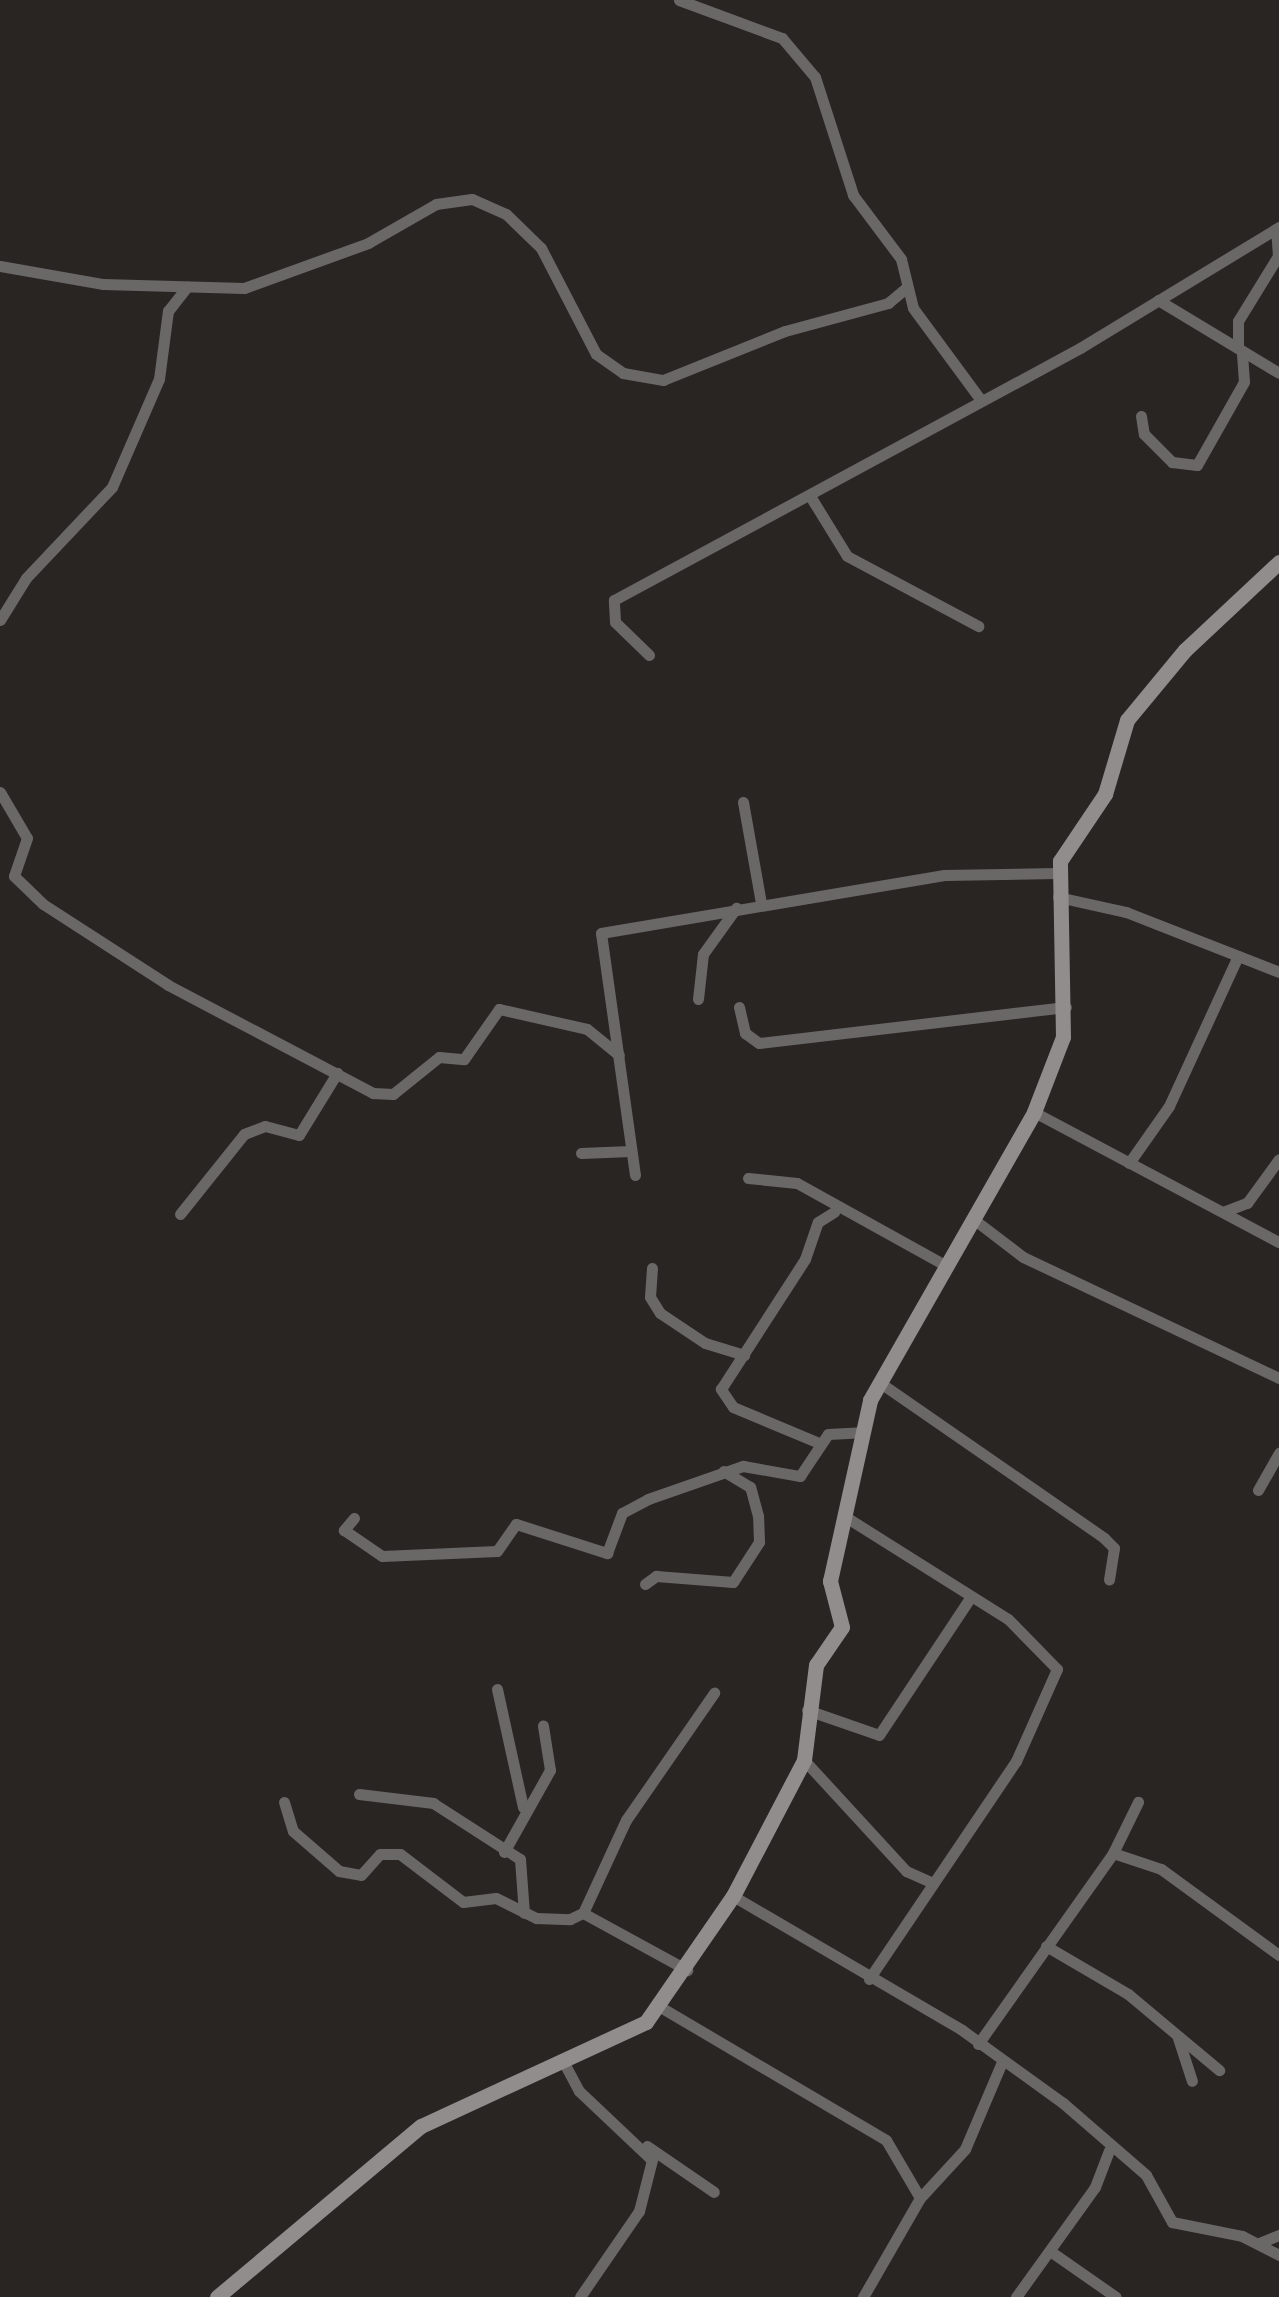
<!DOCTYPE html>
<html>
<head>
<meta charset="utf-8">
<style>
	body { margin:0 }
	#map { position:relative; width:1279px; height:2297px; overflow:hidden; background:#292523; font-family:"PT Sans Narrow",sans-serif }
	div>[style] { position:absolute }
	.street>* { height:11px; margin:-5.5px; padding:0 5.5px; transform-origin:5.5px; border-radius:5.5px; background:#6a6867 }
	.secondary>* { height:15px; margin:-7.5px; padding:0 7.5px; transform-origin:7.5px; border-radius:7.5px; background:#918d8c }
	span { translate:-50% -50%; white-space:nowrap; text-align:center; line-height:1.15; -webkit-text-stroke:10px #100f0e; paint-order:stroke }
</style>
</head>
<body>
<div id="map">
	<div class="street">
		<i style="left:679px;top:0;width:110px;rotate:20.3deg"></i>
		<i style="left:782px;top:38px;width:51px;rotate:49.8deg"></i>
		<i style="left:815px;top:77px;width:124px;rotate:72.1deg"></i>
		<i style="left:853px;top:195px;width:80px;rotate:53.1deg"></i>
		<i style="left:901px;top:259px;width:50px;rotate:76.2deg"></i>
		<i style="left:913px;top:308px;width:113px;rotate:53.6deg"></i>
		<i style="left:0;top:266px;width:105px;rotate:9.9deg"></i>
		<i style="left:103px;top:284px;width:141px;rotate:1.6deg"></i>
		<i style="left:244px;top:288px;width:132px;rotate:-19.9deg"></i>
		<i style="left:368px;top:243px;width:78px;rotate:-29.8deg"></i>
		<i style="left:436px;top:204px;width:36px;rotate:-8deg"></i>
		<i style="left:472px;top:199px;width:37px;rotate:24deg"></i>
		<i style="left:506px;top:214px;width:49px;rotate:44.2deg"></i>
		<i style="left:541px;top:248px;width:119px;rotate:62.6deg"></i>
		<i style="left:596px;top:354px;width:33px;rotate:35deg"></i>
		<i style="left:623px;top:373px;width:41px;rotate:9.9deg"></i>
		<i style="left:663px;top:380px;width:131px;rotate:-21.9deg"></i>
		<i style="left:785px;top:331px;width:107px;rotate:-15.2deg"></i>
		<i style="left:888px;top:303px;width:25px;rotate:-40deg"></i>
		<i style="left:1158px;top:300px;width:141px;rotate:31.1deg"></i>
		<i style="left:1238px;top:346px;width:25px;rotate:-90deg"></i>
		<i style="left:1238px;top:321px;width:76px;rotate:-58.4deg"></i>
		<i style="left:1278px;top:256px;width:27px;rotate:-94deg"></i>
		<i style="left:1141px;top:416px;width:18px;rotate:81deg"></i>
		<i style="left:1144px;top:434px;width:40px;rotate:45deg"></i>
		<i style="left:1172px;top:462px;width:25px;rotate:7deg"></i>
		<i style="left:1197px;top:465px;width:95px;rotate:-60.5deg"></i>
		<i style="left:1244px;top:382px;width:31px;rotate:-94deg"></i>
		<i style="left:810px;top:496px;width:70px;rotate:58.3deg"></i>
		<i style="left:847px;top:556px;width:149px;rotate:28.1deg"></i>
		<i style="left:0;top:620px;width:49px;rotate:-58.2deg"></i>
		<i style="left:26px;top:578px;width:125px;rotate:-46.6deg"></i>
		<i style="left:112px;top:487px;width:118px;rotate:-66.5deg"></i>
		<i style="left:159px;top:379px;width:69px;rotate:-82.5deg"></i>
		<i style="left:168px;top:311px;width:31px;rotate:-52deg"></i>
		<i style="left:649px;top:655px;width:47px;rotate:-135.9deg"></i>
		<i style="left:615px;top:622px;width:22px;rotate:-93deg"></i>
		<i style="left:614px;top:600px;width:530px;rotate:-28.4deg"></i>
		<i style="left:1080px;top:348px;width:233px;rotate:-31.3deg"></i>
		<i style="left:0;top:792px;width:53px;rotate:59.6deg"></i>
		<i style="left:27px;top:838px;width:40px;rotate:108.9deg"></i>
		<i style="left:14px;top:876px;width:40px;rotate:44deg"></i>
		<i style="left:43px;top:904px;width:149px;rotate:32.9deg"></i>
		<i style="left:168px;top:985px;width:232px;rotate:27.8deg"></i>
		<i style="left:373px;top:1093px;width:20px;rotate:3deg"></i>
		<i style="left:393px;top:1094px;width:59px;rotate:-38.8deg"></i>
		<i style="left:439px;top:1057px;width:25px;rotate:5deg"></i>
		<i style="left:464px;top:1059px;width:61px;rotate:-55deg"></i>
		<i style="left:499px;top:1009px;width:90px;rotate:12.8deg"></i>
		<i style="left:587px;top:1029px;width:41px;rotate:39.1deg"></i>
		<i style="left:743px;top:802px;width:103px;rotate:79.9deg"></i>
		<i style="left:1058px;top:897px;width:70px;rotate:12.4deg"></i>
		<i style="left:1126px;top:912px;width:164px;rotate:21.4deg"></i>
		<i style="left:698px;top:999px;width:45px;rotate:-83.7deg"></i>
		<i style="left:703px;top:954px;width:57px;rotate:-54.3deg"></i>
		<i style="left:739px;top:1007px;width:27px;rotate:77deg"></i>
		<i style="left:745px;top:1033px;width:17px;rotate:36deg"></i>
		<i style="left:759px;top:1043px;width:309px;rotate:-6.7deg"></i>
		<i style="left:1034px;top:1112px;width:277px;rotate:28deg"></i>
		<i style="left:581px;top:1153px;width:49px;rotate:-2.3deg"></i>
		<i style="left:1129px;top:1163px;width:70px;rotate:-54.9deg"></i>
		<i style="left:1169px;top:1106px;width:165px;rotate:-65.3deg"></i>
		<i style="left:635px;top:1175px;width:244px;rotate:-98deg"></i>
		<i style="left:601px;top:933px;width:348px;rotate:-9.6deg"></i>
		<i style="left:944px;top:875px;width:113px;rotate:-1deg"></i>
		<i style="left:748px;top:1178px;width:49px;rotate:5.8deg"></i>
		<i style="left:797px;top:1183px;width:167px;rotate:29deg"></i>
		<i style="left:1223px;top:1212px;width:26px;rotate:-21deg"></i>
		<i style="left:1247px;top:1203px;width:54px;rotate:-54deg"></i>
		<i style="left:180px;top:1214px;width:102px;rotate:-51.3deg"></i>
		<i style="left:244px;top:1134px;width:22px;rotate:-21deg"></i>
		<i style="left:265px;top:1126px;width:35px;rotate:15deg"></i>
		<i style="left:299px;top:1135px;width:73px;rotate:-58.5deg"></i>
		<i style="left:972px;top:1218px;width:64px;rotate:37.4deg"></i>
		<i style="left:1023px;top:1257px;width:283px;rotate:25.3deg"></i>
		<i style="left:652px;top:1268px;width:29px;rotate:94deg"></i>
		<i style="left:650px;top:1297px;width:19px;rotate:58deg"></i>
		<i style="left:660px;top:1313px;width:54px;rotate:33.7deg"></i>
		<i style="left:705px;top:1343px;width:41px;rotate:17.1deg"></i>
		<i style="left:879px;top:1382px;width:274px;rotate:34.7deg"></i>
		<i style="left:1104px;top:1538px;width:14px;rotate:45deg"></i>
		<i style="left:1114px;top:1548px;width:32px;rotate:99deg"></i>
		<i style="left:819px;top:1443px;width:93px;rotate:-157.3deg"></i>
		<i style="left:733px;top:1407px;width:22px;rotate:-124deg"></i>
		<i style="left:721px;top:1389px;width:155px;rotate:-57.1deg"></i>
		<i style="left:805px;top:1259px;width:39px;rotate:-71deg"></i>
		<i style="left:818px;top:1222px;width:19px;rotate:-32deg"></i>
		<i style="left:1258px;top:1490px;width:43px;rotate:-60.4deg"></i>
		<i style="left:354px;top:1518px;width:16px;rotate:130deg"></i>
		<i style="left:344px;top:1530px;width:46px;rotate:34.4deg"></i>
		<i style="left:382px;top:1556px;width:115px;rotate:-2.5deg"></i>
		<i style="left:497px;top:1551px;width:33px;rotate:-55deg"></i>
		<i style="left:516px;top:1524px;width:96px;rotate:17.7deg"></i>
		<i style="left:607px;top:1553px;width:43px;rotate:-69.4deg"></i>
		<i style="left:622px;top:1513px;width:30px;rotate:-28deg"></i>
		<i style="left:648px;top:1499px;width:101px;rotate:-19.2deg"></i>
		<i style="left:743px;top:1466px;width:58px;rotate:10deg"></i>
		<i style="left:800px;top:1476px;width:50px;rotate:-56.3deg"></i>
		<i style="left:828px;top:1434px;width:34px;rotate:-3deg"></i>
		<i style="left:849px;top:1519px;width:188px;rotate:32.2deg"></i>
		<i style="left:1008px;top:1619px;width:70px;rotate:45.6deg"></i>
		<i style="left:1057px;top:1669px;width:101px;rotate:114deg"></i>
		<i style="left:1016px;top:1761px;width:263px;rotate:124deg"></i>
		<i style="left:645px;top:1584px;width:14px;rotate:-36deg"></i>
		<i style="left:656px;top:1576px;width:77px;rotate:4.5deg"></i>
		<i style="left:733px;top:1582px;width:48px;rotate:-57deg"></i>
		<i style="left:759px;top:1542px;width:26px;rotate:-92deg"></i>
		<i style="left:758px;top:1516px;width:30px;rotate:-105deg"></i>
		<i style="left:750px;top:1487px;width:31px;rotate:-149deg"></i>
		<i style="left:497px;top:1689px;width:121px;rotate:77.6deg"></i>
		<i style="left:807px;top:1710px;width:76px;rotate:19.1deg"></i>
		<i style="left:879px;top:1735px;width:164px;rotate:-56.4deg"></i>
		<i style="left:804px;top:1760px;width:151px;rotate:47.4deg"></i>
		<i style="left:906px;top:1871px;width:27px;rotate:24deg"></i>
		<i style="left:359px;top:1794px;width:75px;rotate:6.9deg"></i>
		<i style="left:433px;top:1803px;width:103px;rotate:32.8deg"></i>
		<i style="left:520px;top:1859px;width:54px;rotate:85.8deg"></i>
		<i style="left:284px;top:1802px;width:30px;rotate:73deg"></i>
		<i style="left:293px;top:1831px;width:61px;rotate:41deg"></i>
		<i style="left:339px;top:1871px;width:22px;rotate:10deg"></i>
		<i style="left:361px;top:1875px;width:28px;rotate:-48deg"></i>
		<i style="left:380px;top:1854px;width:20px"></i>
		<i style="left:400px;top:1854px;width:79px;rotate:37.3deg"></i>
		<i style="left:463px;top:1902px;width:33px;rotate:-7deg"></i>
		<i style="left:496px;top:1898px;width:45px;rotate:26.6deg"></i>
		<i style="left:536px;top:1918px;width:34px;rotate:2deg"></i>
		<i style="left:570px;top:1919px;width:14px;rotate:-25deg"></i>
		<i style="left:583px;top:1913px;width:102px;rotate:-65.2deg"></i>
		<i style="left:626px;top:1820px;width:155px;rotate:-55.3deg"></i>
		<i style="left:504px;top:1852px;width:94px;rotate:-60.7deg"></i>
		<i style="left:550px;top:1770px;width:45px;rotate:-99deg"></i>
		<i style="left:1113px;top:1853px;width:51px;rotate:18.4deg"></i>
		<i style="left:1161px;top:1869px;width:146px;rotate:36.1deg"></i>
		<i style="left:733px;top:1896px;width:265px;rotate:30.3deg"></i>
		<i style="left:962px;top:2030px;width:125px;rotate:35.9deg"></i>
		<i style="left:1063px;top:2103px;width:110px;rotate:40.9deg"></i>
		<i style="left:1146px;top:2175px;width:54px;rotate:61deg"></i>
		<i style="left:1172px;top:2222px;width:71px;rotate:11.3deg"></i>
		<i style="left:1242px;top:2236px;width:42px;rotate:27.2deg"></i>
		<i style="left:583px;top:1913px;width:119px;rotate:28.7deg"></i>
		<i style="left:1046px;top:1946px;width:95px;rotate:30.3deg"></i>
		<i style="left:1128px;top:1994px;width:119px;rotate:39.9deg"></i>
		<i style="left:662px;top:2008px;width:260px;rotate:30.5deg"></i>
		<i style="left:886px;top:2140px;width:67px;rotate:59.6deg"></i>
		<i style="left:1178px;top:2038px;width:45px;rotate:72deg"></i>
		<i style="left:978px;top:2044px;width:234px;rotate:-54.7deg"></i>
		<i style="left:1113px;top:1853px;width:57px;rotate:-63.9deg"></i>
		<i style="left:563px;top:2061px;width:34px;rotate:62deg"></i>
		<i style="left:579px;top:2091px;width:100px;rotate:43.4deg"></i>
		<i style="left:652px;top:2160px;width:53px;rotate:104.3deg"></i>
		<i style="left:639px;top:2211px;width:104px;rotate:124.5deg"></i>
		<i style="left:647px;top:2146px;width:81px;rotate:34.5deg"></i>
		<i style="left:1259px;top:2243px;width:22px;rotate:-22deg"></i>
		<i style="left:1050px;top:2251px;width:80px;rotate:34.9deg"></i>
		<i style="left:863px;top:2297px;width:114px;rotate:-60.1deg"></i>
		<i style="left:920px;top:2198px;width:67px;rotate:-47.4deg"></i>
		<i style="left:965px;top:2149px;width:92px;rotate:-67deg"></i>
		<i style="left:1016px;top:2297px;width:135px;rotate:-54.3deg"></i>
		<i style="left:1095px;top:2187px;width:39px;rotate:-69deg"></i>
	</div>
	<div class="secondary">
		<i style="left:217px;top:2297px;width:266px;rotate:-40deg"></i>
		<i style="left:421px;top:2126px;width:248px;rotate:-24.8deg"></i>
		<i style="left:646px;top:2022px;width:153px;rotate:-55.4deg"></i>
		<i style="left:733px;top:1896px;width:153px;rotate:-62.4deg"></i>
		<i style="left:804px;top:1760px;width:96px;rotate:-82.8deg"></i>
		<i style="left:816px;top:1665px;width:46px;rotate:-55.6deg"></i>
		<i style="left:842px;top:1627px;width:48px;rotate:-104.6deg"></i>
		<i style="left:830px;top:1581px;width:185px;rotate:-77.5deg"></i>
		<i style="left:870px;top:1400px;width:331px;rotate:-60.3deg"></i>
		<i style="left:1034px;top:1112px;width:80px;rotate:-68.9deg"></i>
		<i style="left:1063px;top:1037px;width:176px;rotate:-91deg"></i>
		<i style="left:1060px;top:861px;width:81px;rotate:-56.1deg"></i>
		<i style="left:1105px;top:794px;width:77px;rotate:-73.4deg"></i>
		<i style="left:1127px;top:720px;width:91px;rotate:-50.4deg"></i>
		<i style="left:1185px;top:650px;width:129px;rotate:-43.1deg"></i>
	</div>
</div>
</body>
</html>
